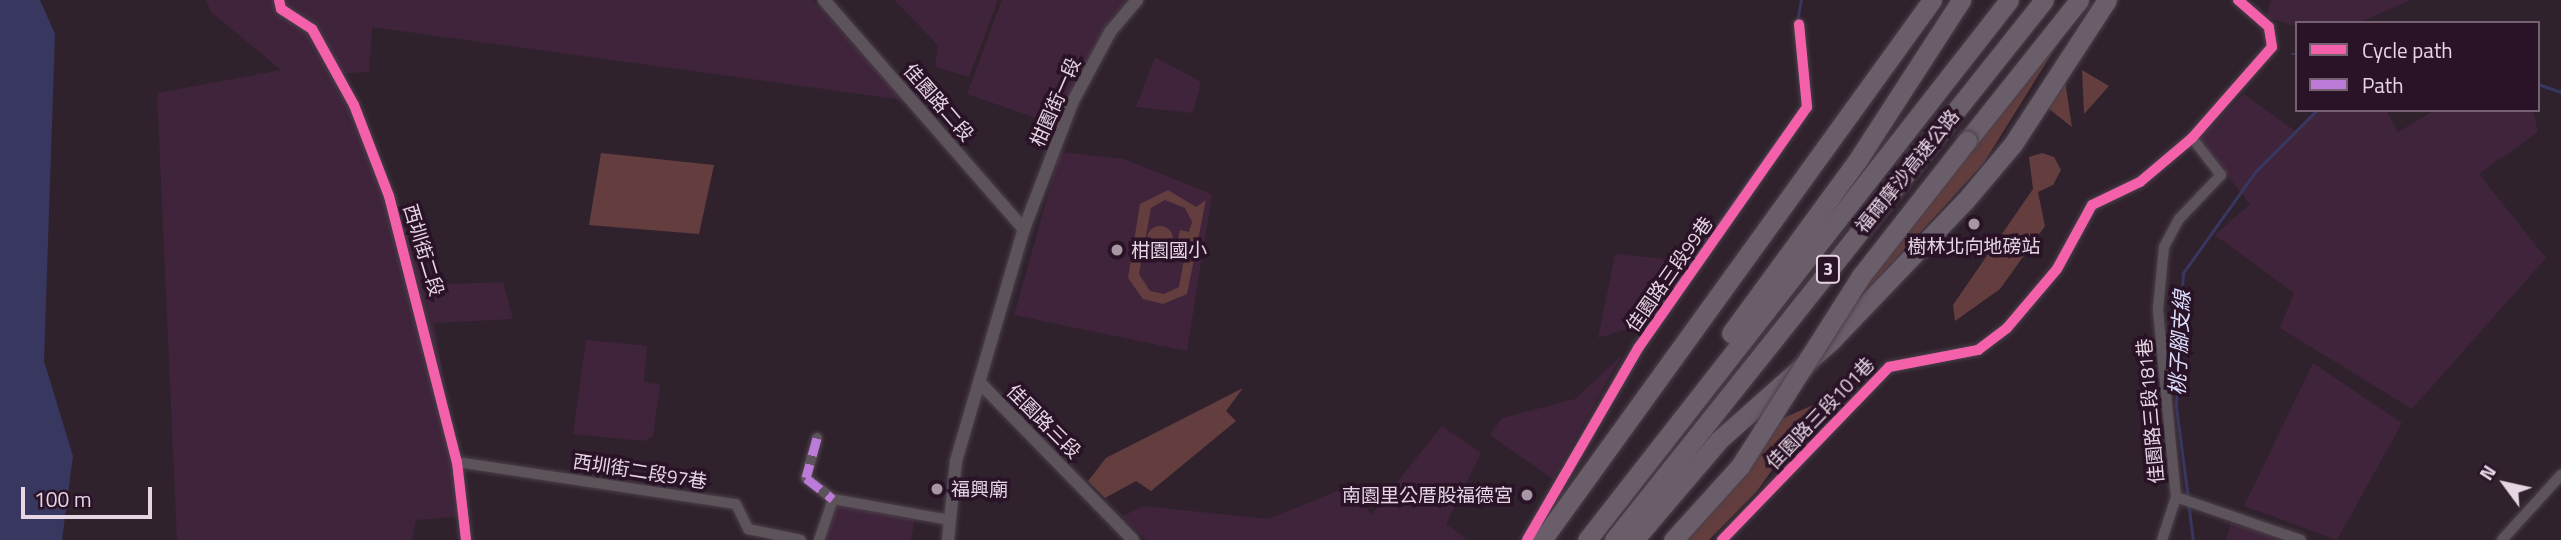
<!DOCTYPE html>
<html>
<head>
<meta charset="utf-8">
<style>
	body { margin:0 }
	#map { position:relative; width:2561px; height:540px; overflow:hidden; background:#2f222d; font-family:"Titillium Web","Noto Sans TC",sans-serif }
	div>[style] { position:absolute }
	.built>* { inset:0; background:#3f243b }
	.green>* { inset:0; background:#643e3e }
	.round { border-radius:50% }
	.water>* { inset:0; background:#38375f }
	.stream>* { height:2.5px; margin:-1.25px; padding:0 1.25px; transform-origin:1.25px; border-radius:1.25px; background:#38375f }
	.roads { filter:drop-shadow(0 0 2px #4c404a) drop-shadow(0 0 2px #4c404a) }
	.minor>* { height:10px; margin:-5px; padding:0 5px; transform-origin:5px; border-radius:5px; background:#5d535b }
	.tertiary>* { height:12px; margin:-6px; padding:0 6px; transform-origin:6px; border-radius:6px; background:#5d535b }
	.motorway>* { height:19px; margin:-9.5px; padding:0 9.5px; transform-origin:9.5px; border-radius:9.5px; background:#6a5e6b }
	.bridges { filter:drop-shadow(0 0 2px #4c404a) drop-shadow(0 0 2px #4c404a) }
	.motorway-bridge>* { height:19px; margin:-9.5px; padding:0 9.5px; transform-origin:9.5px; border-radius:9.5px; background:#6a5e6b }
	.quiet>* { height:9px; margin-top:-4.5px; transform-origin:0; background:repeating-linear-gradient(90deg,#bd7bd9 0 18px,transparent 0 27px) }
	.cycleway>* { height:10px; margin:-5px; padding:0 5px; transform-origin:5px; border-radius:5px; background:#f560ab }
	.dots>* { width:19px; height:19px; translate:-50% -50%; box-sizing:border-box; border:4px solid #2a1327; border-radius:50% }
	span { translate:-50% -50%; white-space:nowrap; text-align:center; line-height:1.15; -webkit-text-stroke:7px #2a1327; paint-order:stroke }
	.shield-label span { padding:2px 5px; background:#2a1327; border:2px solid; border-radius:5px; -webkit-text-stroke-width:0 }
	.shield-label { font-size:18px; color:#e6d6e3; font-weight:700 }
	.street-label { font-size:19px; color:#e6d6e3 }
	.poi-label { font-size:19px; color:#e6d6e3 }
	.left { translate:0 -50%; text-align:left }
	.right { translate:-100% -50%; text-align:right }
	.water-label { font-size:21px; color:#dcdffd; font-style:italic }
	.legend { position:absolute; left:2295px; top:21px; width:245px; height:91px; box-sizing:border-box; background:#2a1327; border:2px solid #756172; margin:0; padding:9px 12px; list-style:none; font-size:21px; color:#e6d6e3 }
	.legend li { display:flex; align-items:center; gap:14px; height:35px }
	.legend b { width:35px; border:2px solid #756172 }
	.north { position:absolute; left:2470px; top:449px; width:70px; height:70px; -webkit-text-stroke:5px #2a1327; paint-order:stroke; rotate:303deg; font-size:19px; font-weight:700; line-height:28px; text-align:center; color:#e6d6e3 }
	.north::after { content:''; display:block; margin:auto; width:24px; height:32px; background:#e6d6e3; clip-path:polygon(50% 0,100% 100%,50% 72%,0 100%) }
	.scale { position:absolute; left:21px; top:487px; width:131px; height:32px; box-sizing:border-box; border:4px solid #e6d6e3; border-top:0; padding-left:9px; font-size:21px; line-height:24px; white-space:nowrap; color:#e6d6e3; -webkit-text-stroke:5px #2a1327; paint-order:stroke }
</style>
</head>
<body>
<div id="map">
	<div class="built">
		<i style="clip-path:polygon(206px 0,812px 0,904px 100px,372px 27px,369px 72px,336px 74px,428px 285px,503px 282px,513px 319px,434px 323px,468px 516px,416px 520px,412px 540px,177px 540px,157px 93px,281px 70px,211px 12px)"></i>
		<i style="clip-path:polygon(894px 0,998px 0,969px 77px,935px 67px,938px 45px)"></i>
		<i style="clip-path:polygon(1002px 0,1128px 0,1111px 19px,1056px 125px,967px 94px)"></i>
		<i style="clip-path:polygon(2271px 0,2410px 0,2359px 23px,2297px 27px,2266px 17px)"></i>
		<i style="clip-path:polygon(1155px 57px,1201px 82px,1193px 113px,1136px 107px)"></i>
		<i style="clip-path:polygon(2244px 94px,2295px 131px,2319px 110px,2386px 110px,2398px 132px,2435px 110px,2533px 110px,2538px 132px,2479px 174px,2546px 258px,2412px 409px,2280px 328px,2294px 293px,2215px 235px,2250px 204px,2198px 138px)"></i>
		<i style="clip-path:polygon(1060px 152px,1124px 159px,1212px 194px,1187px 351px,1014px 315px)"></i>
		<i style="clip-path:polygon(1615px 254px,1696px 262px,1650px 322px,1598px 338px)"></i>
		<i style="clip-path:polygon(586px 340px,647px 346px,644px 382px,660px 384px,653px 436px,644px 441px,573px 434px)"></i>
		<i style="clip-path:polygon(1622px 355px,1553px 479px,1490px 435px,1502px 418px,1575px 399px)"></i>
		<i style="clip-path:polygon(2313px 363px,2402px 423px,2337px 540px,2244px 506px)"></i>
		<i style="clip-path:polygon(1442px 426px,1481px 453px,1446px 524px,1467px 540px,1146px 540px,1123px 516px,1143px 506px,1268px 519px,1352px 485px,1371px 515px)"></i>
		<i style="clip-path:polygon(837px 505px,915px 519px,911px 540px,821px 540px)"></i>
		<i style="clip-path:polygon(2231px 523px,2296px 540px,2226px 540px)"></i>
	</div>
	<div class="green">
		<i style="clip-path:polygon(2064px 34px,1983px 164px,1852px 307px,1868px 281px)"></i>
		<i style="clip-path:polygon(2082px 70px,2109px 86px,2084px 114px)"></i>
		<i style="clip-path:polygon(2065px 81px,2072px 127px,2049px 109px)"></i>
		<i style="clip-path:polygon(601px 153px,714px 165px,699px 234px,589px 225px)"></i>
		<i style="clip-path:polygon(2042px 153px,2054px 157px,2061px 170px,2053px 185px,2038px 192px,2045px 226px,2000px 289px,1955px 321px,1953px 305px,2033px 189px,2029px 157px)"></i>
		<i style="clip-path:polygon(evenodd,1168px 190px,1196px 207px,1206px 200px,1187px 294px,1163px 304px,1143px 299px,1128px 278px,1140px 204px,1168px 190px,1165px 200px,1185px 208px,1192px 222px,1189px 232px,1180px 230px,1174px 257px,1184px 259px,1179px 287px,1164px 294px,1150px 291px,1139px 274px,1151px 208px,1165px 200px)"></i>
		<i class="round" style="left:1147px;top:226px;width:26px;height:26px"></i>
		<i style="clip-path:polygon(1243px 388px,1226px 411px,1236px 421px,1151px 491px,1136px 481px,1105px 498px,1088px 481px,1106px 458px)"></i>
		<i style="clip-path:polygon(1820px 402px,1771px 456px,1777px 463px,1757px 491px,1709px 540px,1685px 540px,1779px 420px)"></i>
	</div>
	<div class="water">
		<i style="clip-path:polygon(0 0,40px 0,55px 34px,44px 361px,73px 456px,62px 540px,0 540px)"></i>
	</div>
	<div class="stream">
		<i style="left:1797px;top:22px;width:22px;rotate:-80deg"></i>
		<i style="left:2292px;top:54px;width:5px"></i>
		<i style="left:2538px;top:84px;width:24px;rotate:19deg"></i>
		<i style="left:1653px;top:317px;width:221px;rotate:-54.9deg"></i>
		<i style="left:2188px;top:499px;width:94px;rotate:-97.4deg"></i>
		<i style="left:2176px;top:406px;width:133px;rotate:-87deg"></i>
		<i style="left:2183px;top:273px;width:124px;rotate:-54.5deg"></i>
		<i style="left:2255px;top:172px;width:88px;rotate:-45deg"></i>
		<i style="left:2189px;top:505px;width:35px;rotate:83deg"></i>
	</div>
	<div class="roads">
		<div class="minor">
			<i style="left:279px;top:0;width:9px;rotate:77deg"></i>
			<i style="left:281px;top:9px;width:37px;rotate:33deg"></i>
			<i style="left:312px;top:29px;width:87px;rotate:61.1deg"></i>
			<i style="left:354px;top:105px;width:97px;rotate:69deg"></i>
			<i style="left:389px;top:196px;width:275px;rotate:75.7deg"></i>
			<i style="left:457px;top:462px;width:79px;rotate:83.4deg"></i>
			<i style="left:817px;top:438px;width:41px;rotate:105.4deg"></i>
			<i style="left:806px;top:478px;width:34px;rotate:38deg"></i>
			<i style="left:457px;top:462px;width:282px;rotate:8.6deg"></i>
			<i style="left:736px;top:504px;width:28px;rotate:64deg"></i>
			<i style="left:748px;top:529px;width:54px;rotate:11.7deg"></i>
			<i style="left:2176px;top:497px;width:132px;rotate:19deg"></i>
			<i style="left:819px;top:540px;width:43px;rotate:-71.1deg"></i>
			<i style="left:833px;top:499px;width:119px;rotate:10.2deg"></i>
			<i style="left:1527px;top:540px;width:223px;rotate:-59.9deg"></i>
			<i style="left:1639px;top:347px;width:293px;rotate:-55deg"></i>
			<i style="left:1807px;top:107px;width:83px;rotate:-95.5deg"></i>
			<i style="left:1722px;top:540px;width:240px;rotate:-46deg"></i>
			<i style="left:1889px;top:367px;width:91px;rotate:-10.8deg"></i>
			<i style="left:1978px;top:350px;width:36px;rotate:-37deg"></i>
			<i style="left:2007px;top:328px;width:77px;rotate:-49.7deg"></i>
			<i style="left:2057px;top:269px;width:73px;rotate:-61.3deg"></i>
			<i style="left:2092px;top:205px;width:53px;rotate:-25.6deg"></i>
			<i style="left:2140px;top:182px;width:68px;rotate:-40.2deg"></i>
			<i style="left:2192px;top:138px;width:121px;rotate:-48.7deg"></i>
			<i style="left:2272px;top:47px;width:20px;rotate:-99deg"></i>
			<i style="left:2269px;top:27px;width:41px;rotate:-138.9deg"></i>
			<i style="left:2162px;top:540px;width:45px;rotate:-72deg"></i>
			<i style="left:2176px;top:497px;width:189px;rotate:-95.5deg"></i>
			<i style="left:2158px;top:309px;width:62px;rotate:-84.5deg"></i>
			<i style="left:2164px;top:247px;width:32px;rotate:-62deg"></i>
			<i style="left:2179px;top:219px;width:61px;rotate:-46.3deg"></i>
			<i style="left:2221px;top:175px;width:47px;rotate:-128.1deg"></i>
			<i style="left:2502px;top:540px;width:88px;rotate:-47.8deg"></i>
		</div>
		<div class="tertiary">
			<i style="left:824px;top:0;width:304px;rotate:48.9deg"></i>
			<i style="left:982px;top:385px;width:216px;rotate:45.7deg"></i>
			<i style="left:948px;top:540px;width:79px;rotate:-84.2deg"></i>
			<i style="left:956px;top:461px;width:242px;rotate:-73.7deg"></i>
			<i style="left:1024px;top:229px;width:135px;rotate:-69.1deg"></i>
			<i style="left:1072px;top:103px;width:81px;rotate:-61.8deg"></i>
			<i style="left:1110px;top:32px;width:42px;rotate:-49.8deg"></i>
		</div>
		<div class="motorway">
			<i style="left:1967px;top:141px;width:180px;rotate:-51.5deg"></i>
			<i style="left:1731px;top:333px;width:213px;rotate:-53.8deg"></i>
			<i style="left:1857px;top:161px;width:192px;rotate:-57.1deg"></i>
			<i style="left:1542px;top:540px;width:666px;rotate:-54.16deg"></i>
			<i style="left:1587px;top:540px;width:685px;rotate:-51.99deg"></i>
			<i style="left:1614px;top:540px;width:690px;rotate:-51.47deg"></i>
			<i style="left:1634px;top:540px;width:131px;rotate:-49.6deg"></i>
			<i style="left:1719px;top:440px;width:149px;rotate:-41.5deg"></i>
			<i style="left:1831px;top:341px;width:194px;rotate:-46.3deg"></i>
			<i style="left:1965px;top:201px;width:75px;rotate:-49.9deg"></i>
			<i style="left:2013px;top:144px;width:172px;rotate:-56.9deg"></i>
		</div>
	</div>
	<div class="bridges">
		<div class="motorway-bridge">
			<i style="left:1673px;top:540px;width:100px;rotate:-47.8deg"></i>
			<i style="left:1740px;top:466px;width:225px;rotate:-57.5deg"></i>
			<i style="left:1861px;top:276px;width:172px;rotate:-51.9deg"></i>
		</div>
	</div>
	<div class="quiet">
		<i style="left:817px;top:438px;width:41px;rotate:105.4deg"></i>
		<i style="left:806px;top:478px;width:34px;rotate:38deg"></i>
	</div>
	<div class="cycleway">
		<i style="left:279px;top:0;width:9px;rotate:77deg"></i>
		<i style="left:281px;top:9px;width:37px;rotate:33deg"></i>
		<i style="left:312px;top:29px;width:87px;rotate:61.1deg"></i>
		<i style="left:354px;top:105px;width:97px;rotate:69deg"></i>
		<i style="left:389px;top:196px;width:275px;rotate:75.7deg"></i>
		<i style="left:457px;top:462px;width:79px;rotate:83.4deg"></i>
		<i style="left:1527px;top:540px;width:223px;rotate:-59.9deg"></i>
		<i style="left:1639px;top:347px;width:293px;rotate:-55deg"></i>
		<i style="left:1807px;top:107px;width:83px;rotate:-95.5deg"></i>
		<i style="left:1722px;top:540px;width:240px;rotate:-46deg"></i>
		<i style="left:1889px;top:367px;width:91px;rotate:-10.8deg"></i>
		<i style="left:1978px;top:350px;width:36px;rotate:-37deg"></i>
		<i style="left:2007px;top:328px;width:77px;rotate:-49.7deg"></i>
		<i style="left:2057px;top:269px;width:73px;rotate:-61.3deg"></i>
		<i style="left:2092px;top:205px;width:53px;rotate:-25.6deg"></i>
		<i style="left:2140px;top:182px;width:68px;rotate:-40.2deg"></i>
		<i style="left:2192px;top:138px;width:121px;rotate:-48.7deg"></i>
		<i style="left:2272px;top:47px;width:20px;rotate:-99deg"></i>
		<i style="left:2269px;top:27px;width:41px;rotate:-138.9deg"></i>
	</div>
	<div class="dots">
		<i style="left:1974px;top:224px;background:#a697a3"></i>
		<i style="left:1117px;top:250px;background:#a697a3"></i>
		<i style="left:937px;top:489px;background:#a697a3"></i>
		<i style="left:1527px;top:495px;background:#a697a3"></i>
	</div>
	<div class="shield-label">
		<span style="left:1828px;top:269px">3</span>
	</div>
	<div class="street-label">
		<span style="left:939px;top:102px;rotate:49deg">佳園路二段</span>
		<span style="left:1055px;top:102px;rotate:-66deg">柑園街一段</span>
		<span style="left:1907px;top:171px;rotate:-51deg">福爾摩沙高速公路</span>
		<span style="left:424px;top:250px;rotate:73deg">西圳街二段</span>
		<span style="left:1669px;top:274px;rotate:-55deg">佳園路三段99巷</span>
		<span style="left:2150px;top:411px;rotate:-95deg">佳園路三段181巷</span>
		<span style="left:1820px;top:413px;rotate:-46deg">佳園路三段101巷</span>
		<span style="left:1044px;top:421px;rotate:45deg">佳園路三段</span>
		<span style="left:640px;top:471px;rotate:9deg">西圳街二段97巷</span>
	</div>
	<div class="poi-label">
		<span style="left:1974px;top:246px">樹林北向地磅站</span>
		<span class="left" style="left:1131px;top:250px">柑園國小</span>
		<span class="left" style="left:951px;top:489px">福興廟</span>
		<span class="right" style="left:1513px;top:495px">南園里公厝股福德宮</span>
	</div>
	<div class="water-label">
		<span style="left:2179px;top:343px;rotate:-87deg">桃子腳支線</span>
	</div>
	<ul class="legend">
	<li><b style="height:9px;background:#f560ab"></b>Cycle path</li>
	<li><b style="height:9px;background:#bd7bd9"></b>Path</li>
	</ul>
	<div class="north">N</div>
	<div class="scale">100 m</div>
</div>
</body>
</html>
